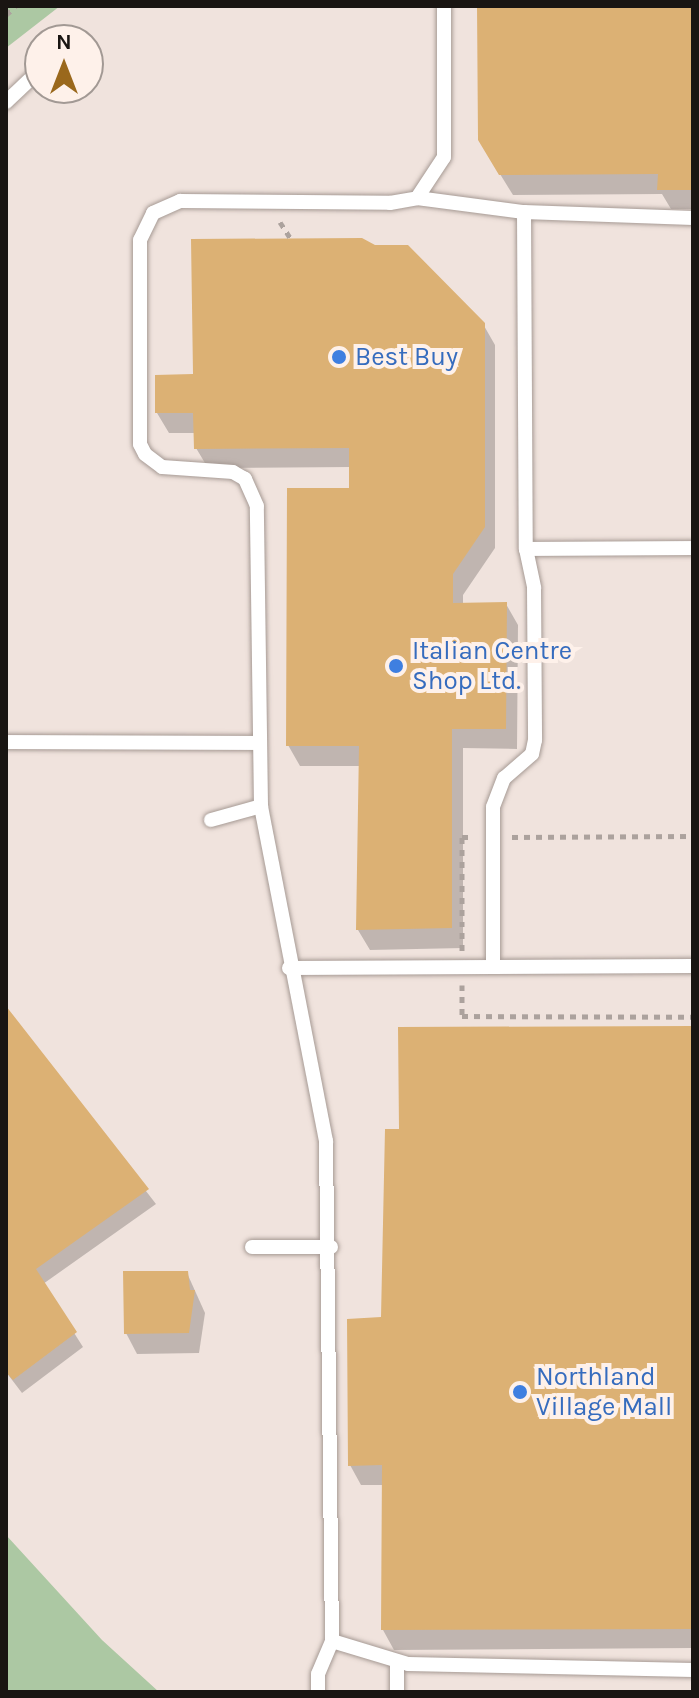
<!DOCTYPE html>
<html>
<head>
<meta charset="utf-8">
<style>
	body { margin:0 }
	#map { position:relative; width:699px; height:1698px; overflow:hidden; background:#f0e3dd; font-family:Karla,sans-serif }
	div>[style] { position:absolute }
	.green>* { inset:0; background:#acc8a3 }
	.shadow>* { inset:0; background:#0003 }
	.building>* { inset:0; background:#dcb174 }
	.path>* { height:5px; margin-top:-2.5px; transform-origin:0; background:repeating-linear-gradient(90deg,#aca29d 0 6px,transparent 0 12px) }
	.roads { filter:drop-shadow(0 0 2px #a69a94) drop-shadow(0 0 2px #a69a94) }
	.lane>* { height:14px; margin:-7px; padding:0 7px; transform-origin:7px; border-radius:7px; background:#fff }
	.dots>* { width:22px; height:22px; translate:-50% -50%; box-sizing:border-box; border:4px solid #fef1ea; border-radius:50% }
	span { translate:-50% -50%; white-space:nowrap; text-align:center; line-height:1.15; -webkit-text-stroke:8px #fef1ea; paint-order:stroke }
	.shop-label { font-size:26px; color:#366cbe }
	.left { translate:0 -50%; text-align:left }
	.frame { position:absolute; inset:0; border:8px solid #191512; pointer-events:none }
	.north { position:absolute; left:24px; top:24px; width:80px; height:80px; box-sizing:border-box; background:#fef1ea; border:2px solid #a29994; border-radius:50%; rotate:0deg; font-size:22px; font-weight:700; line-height:32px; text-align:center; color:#191512 }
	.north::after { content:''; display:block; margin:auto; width:28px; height:36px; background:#9a681c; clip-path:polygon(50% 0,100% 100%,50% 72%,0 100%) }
</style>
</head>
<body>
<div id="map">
	<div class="green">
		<i style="clip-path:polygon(6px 6px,60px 6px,6px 48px)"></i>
		<i style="clip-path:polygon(6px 1535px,102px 1640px,159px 1692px,6px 1692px)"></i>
	</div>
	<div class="shadow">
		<i style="clip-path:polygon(479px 6px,693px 6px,693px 209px,671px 209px,662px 194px,513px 195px,492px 161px)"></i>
		<i style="clip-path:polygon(483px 324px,495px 345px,495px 548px,463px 595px,463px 605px,506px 604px,518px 625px,517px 749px,463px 748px,463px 948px,370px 950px,358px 930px,360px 766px,300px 766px,288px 745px,351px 490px,351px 467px,208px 468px,196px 448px,195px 433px,169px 433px,157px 413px,195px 376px)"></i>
		<i style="clip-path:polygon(6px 1010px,156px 1204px,43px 1284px,83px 1347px,22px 1393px,6px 1372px)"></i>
		<i style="clip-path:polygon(693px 1027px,693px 1648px,394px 1650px,383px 1630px,384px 1485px,361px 1485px,350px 1465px,383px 1319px,401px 1130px)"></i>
		<i style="clip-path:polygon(187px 1273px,205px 1313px,199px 1353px,137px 1354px,126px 1333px)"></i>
	</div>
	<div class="building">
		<i style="clip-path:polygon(477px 6px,693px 6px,693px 190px,657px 190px,658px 174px,499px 175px,478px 140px)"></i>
		<i style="clip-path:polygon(362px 238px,375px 245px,408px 245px,485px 323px,485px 527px,453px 574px,453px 603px,507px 602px,506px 729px,452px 729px,452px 928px,356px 930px,359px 746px,286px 746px,287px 488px,349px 488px,349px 448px,194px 449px,193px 413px,155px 413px,155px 375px,193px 374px,191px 239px)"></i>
		<i style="clip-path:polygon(6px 1006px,149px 1189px,36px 1269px,77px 1332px,13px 1380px,6px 1372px)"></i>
		<i style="clip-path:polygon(693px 1026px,693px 1629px,381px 1630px,382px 1465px,348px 1466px,347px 1319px,381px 1317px,385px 1129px,399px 1129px,398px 1027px)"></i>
		<i style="clip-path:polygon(123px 1271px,188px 1271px,190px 1290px,195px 1290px,189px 1333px,124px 1334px)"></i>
	</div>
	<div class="path">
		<i style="left:6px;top:15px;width:13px;rotate:-42deg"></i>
		<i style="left:280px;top:222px;width:20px;rotate:57deg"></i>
		<i style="left:512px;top:837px;width:181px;rotate:-0.3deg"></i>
		<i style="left:462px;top:951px;width:114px;rotate:-90deg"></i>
		<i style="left:462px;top:837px;width:12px"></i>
		<i style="left:462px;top:985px;width:31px;rotate:90deg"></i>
		<i style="left:462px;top:1016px;width:231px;rotate:0.2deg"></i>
	</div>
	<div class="roads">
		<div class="lane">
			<i style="left:6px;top:102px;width:47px;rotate:-43.3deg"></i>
			<i style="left:417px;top:198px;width:108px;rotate:7.5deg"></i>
			<i style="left:524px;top:212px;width:169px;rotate:2deg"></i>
			<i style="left:524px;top:212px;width:337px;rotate:89.7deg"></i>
			<i style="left:526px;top:549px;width:40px;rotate:78deg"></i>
			<i style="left:534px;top:588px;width:152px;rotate:89.6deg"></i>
			<i style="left:535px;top:740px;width:14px;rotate:102deg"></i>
			<i style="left:532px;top:754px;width:37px;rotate:139deg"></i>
			<i style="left:504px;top:778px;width:31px;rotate:111deg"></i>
			<i style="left:493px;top:807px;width:160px;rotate:90deg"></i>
			<i style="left:493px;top:967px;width:200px;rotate:-0.3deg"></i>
			<i style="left:526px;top:549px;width:167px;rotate:-0.3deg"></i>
			<i style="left:6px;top:742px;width:254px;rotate:0.2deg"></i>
			<i style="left:211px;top:820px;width:52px;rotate:-15.6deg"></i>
			<i style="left:289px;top:968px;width:204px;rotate:-0.3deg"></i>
			<i style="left:252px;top:1247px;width:79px"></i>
			<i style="left:332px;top:1641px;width:79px;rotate:16.8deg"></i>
			<i style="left:408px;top:1664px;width:285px;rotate:1.2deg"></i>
			<i style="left:318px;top:1692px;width:18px;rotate:-90deg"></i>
			<i style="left:318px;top:1674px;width:36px;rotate:-67deg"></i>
			<i style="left:332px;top:1641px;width:500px;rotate:-90.69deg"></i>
			<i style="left:326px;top:1141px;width:341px;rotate:-101deg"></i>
			<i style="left:261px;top:806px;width:300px;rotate:-90.8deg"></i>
			<i style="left:257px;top:506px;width:30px;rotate:-114deg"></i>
			<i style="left:245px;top:479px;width:14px;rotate:-150deg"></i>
			<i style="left:233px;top:472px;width:71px;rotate:-176deg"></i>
			<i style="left:162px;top:467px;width:21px;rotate:-143deg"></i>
			<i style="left:145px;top:454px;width:11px;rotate:-117deg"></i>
			<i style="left:140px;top:444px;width:204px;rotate:-90deg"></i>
			<i style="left:140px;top:240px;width:30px;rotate:-64deg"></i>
			<i style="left:153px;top:213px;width:30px;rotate:-24deg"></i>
			<i style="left:180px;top:201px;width:210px;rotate:0.5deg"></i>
			<i style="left:390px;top:203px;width:27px;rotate:-10deg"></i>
			<i style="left:417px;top:198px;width:49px;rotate:-56.6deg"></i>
			<i style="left:444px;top:157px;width:151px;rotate:-90deg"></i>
			<i style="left:397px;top:1692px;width:29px;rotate:-90deg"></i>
		</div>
	</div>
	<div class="dots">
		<i style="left:339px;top:357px;background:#3f7fe0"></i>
		<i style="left:396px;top:666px;background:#3f7fe0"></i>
		<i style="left:520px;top:1392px;background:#3f7fe0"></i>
	</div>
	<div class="shop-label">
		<span class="left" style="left:355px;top:357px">Best Buy</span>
		<span class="left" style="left:412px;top:666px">Italian Centre<br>Shop Ltd.</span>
		<span class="left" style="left:536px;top:1392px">Northland<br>Village Mall</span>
	</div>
	<div class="frame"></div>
	<div class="north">N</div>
</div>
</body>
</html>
